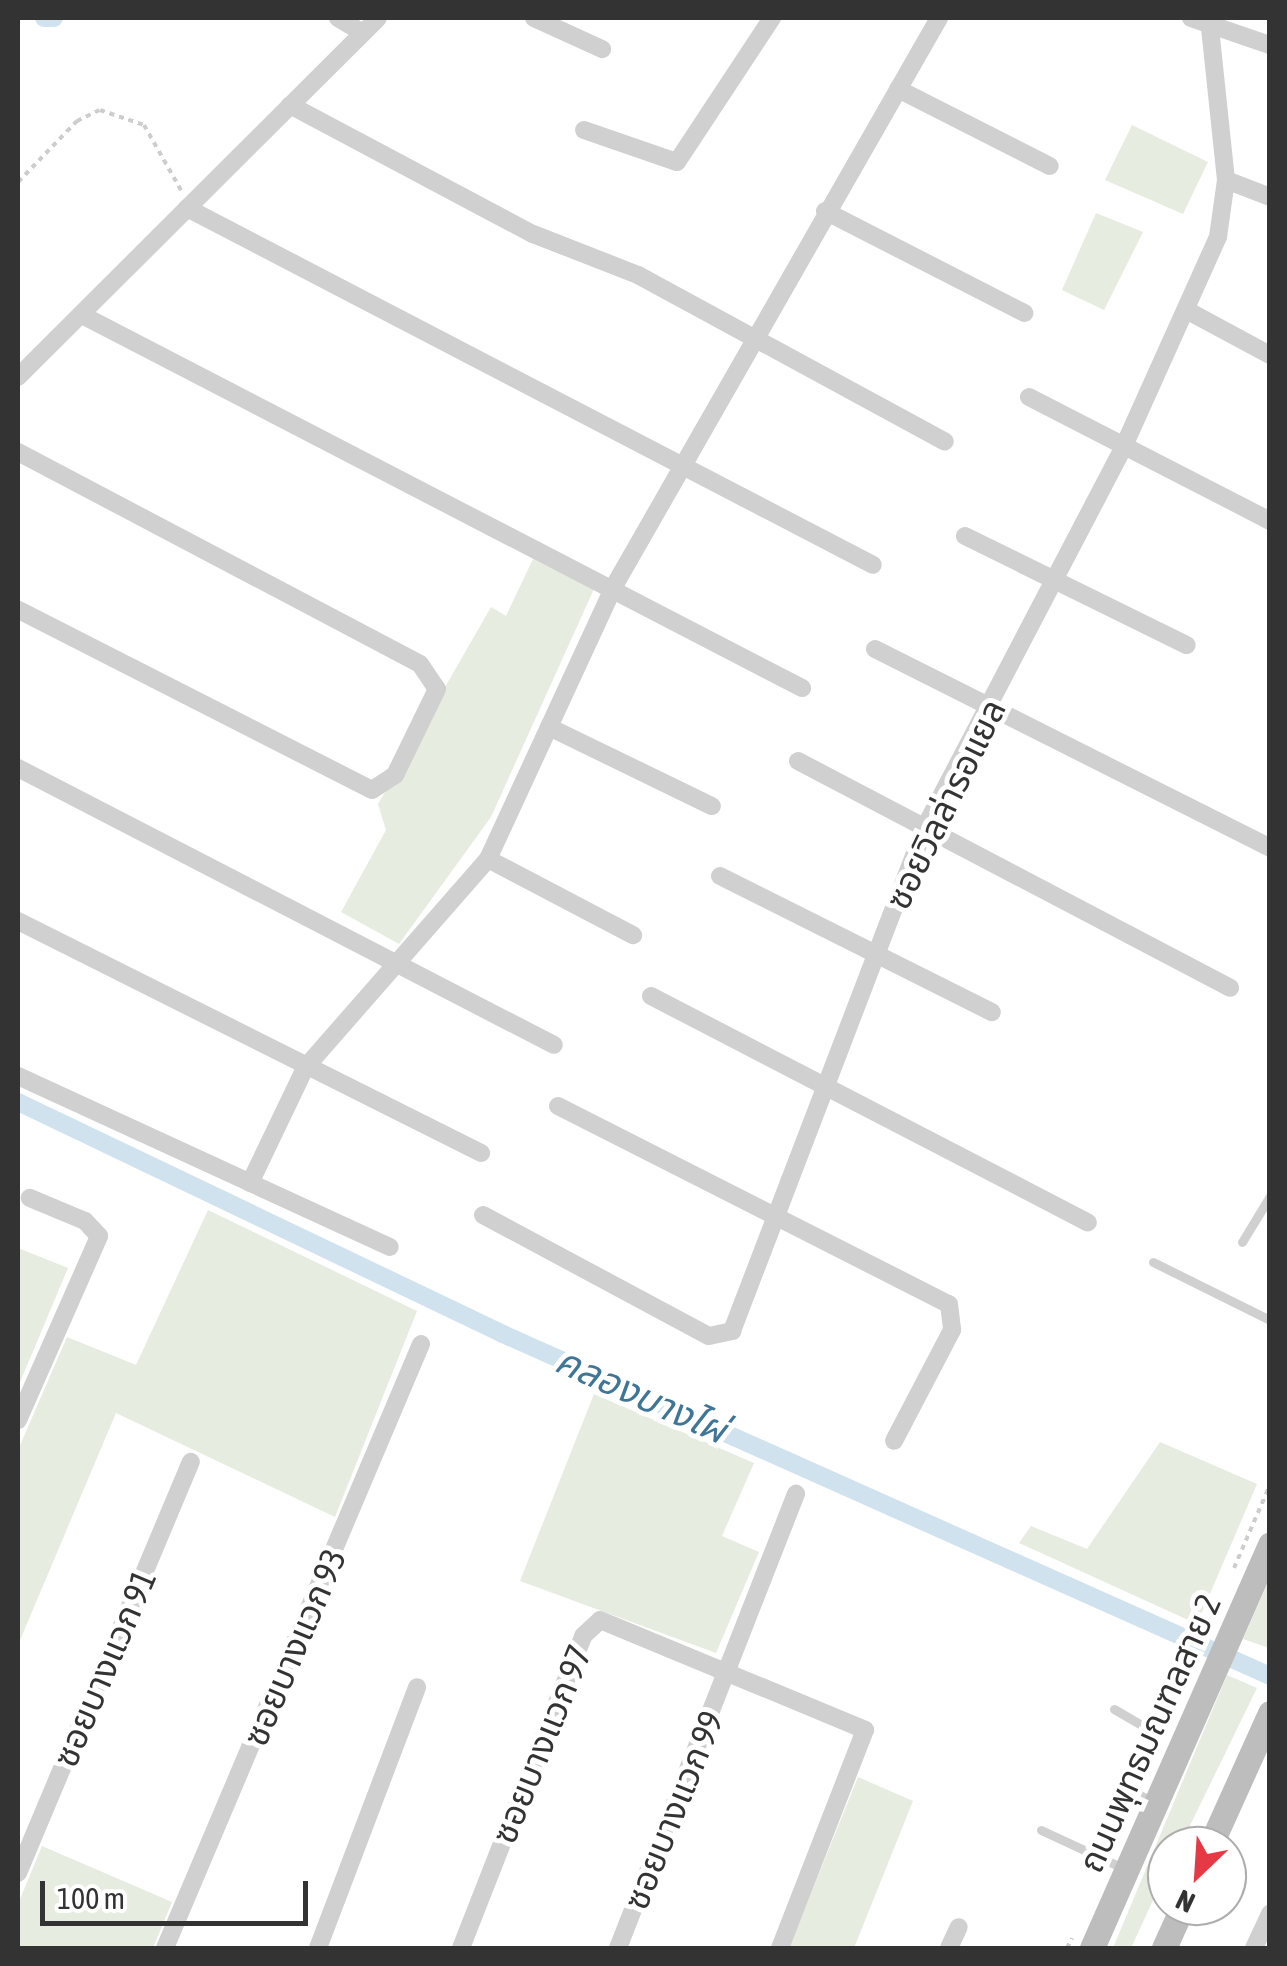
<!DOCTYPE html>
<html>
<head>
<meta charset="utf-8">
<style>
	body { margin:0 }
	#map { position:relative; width:1287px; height:1966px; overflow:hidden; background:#fff; font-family:"Asap Condensed","Noto Sans Thai",sans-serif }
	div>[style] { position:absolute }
	.green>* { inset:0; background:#e6ecdf }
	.canal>* { height:18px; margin:-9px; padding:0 9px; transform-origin:9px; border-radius:9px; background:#cfe2ee }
	.path>* { height:4px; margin-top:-2px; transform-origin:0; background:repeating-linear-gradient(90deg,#cdcdcd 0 5px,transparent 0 10px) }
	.service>* { height:9px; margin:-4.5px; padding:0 4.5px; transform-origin:4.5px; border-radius:4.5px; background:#d0d0d0 }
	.minor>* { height:18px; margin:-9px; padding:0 9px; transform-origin:9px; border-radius:9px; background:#d0d0d0 }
	.secondary>* { height:25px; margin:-12.5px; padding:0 12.5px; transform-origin:12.5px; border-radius:12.5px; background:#bdbdbd }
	span { translate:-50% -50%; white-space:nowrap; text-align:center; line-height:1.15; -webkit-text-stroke:10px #fff; paint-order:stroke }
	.street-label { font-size:35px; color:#333 }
	.water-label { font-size:38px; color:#3f7597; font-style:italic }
	.frame { position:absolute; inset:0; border:20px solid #333; pointer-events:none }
	.north { position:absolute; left:1147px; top:1826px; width:100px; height:100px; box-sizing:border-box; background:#fff; border:2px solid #adadad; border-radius:50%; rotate:205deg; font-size:28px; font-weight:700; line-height:40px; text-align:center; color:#333 }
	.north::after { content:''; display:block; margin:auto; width:35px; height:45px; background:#e63946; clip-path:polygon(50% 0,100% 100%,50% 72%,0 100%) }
	.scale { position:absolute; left:40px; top:1881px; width:268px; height:45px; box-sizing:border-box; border:5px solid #333; border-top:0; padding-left:12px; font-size:30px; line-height:35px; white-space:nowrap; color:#333; -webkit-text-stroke:8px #fff; paint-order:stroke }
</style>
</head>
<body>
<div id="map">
	<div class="green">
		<i style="clip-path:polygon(1132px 125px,1208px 162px,1183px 214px,1105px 180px)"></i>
		<i style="clip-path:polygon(1096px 213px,1143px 232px,1104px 310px,1062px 290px)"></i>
		<i style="clip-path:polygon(533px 559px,594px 589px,491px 817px,399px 944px,341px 912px,386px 830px,378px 804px,491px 607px,506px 616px)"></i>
		<i style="clip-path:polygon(208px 1210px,417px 1311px,335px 1517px,116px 1413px,18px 1645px,18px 1450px,67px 1337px,136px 1365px)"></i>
		<i style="clip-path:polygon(18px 1248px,68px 1268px,18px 1387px)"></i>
		<i style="clip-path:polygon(594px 1394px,754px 1463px,722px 1536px,759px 1552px,716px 1653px,520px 1581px)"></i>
		<i style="clip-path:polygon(1160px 1442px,1257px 1484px,1197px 1624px,1019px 1543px,1031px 1526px,1087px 1549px)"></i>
		<i style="clip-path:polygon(1269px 1580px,1269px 1648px,1243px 1639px)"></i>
		<i style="clip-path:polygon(1227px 1675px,1257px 1688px,1180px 1846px,1167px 1846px,1167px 1870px,1131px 1948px,1113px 1948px)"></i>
		<i style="clip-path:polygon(858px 1777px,913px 1801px,854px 1948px,789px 1948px)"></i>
		<i style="clip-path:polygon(42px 1846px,172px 1902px,153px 1948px,18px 1948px,18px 1904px)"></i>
	</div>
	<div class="canal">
		<i style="left:44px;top:18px;width:10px"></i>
		<i style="left:18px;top:1102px;width:538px;rotate:25.56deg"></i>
		<i style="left:503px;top:1334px;width:840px;rotate:24.03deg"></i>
	</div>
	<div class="path">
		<i style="left:18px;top:182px;width:85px;rotate:-46deg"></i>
		<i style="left:77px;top:121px;width:25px;rotate:-26deg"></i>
		<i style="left:100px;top:110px;width:46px;rotate:18.8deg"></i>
		<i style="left:144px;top:125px;width:75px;rotate:60.4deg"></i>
		<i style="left:1234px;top:1568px;width:90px;rotate:-66.6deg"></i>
		<i style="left:1067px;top:1948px;width:11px;rotate:-63deg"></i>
	</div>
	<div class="service">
		<i style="left:1242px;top:1242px;width:54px;rotate:-58.7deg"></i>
		<i style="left:1153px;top:1262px;width:131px;rotate:26.4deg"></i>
		<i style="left:1114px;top:1709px;width:48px;rotate:30.3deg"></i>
		<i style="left:1155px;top:1733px;width:62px;rotate:112.8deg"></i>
		<i style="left:1131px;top:1790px;width:26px;rotate:29deg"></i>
		<i style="left:1041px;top:1830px;width:93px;rotate:24.9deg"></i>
	</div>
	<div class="minor">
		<i style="left:338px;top:18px;width:27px;rotate:31deg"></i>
		<i style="left:534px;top:18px;width:75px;rotate:24.5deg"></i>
		<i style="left:1191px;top:18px;width:83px;rotate:18.9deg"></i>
		<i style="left:898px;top:89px;width:170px;rotate:26.9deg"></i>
		<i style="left:290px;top:105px;width:275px;rotate:28deg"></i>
		<i style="left:533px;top:234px;width:113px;rotate:21.3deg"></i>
		<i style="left:638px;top:275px;width:349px;rotate:28.5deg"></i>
		<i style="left:584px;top:130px;width:98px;rotate:19deg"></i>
		<i style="left:677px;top:162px;width:173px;rotate:-56.6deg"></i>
		<i style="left:1226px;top:180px;width:47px;rotate:21.1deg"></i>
		<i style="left:187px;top:208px;width:773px;rotate:27.49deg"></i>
		<i style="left:825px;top:211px;width:224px;rotate:27.1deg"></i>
		<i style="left:1190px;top:312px;width:91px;rotate:28.3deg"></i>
		<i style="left:82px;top:315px;width:811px;rotate:27.39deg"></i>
		<i style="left:18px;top:377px;width:508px;rotate:-44.92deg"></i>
		<i style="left:1029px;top:397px;width:271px;rotate:27.2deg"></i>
		<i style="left:18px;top:452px;width:454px;rotate:27.8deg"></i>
		<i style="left:420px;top:664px;width:30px;rotate:56deg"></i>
		<i style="left:437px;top:689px;width:96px;rotate:116deg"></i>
		<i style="left:395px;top:775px;width:27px;rotate:147deg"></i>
		<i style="left:372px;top:790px;width:397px;rotate:-153deg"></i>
		<i style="left:965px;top:536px;width:247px;rotate:26.2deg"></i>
		<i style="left:875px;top:649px;width:442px;rotate:26.7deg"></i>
		<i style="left:549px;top:727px;width:181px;rotate:25.9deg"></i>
		<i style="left:798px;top:761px;width:488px;rotate:27.7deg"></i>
		<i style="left:18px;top:768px;width:603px;rotate:27.33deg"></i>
		<i style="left:488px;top:859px;width:164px;rotate:27.7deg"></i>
		<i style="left:720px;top:876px;width:304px;rotate:26.6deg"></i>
		<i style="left:18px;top:921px;width:518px;rotate:26.61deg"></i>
		<i style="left:651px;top:996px;width:492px;rotate:27.4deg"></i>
		<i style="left:18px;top:1076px;width:409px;rotate:24.7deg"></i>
		<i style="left:558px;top:1106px;width:438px;rotate:26.9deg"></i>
		<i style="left:949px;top:1304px;width:26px;rotate:83deg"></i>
		<i style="left:952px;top:1330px;width:125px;rotate:117.6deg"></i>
		<i style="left:250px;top:1183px;width:127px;rotate:-64.4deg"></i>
		<i style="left:305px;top:1068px;width:278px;rotate:-48.8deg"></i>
		<i style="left:488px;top:859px;width:298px;rotate:-65.2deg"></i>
		<i style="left:613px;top:588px;width:657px;rotate:-60.23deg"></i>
		<i style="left:483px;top:1215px;width:256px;rotate:28.2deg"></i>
		<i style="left:709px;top:1336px;width:24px;rotate:-12deg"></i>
		<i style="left:732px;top:1331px;width:540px;rotate:-69.05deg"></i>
		<i style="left:925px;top:827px;width:430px;rotate:-62.4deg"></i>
		<i style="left:1124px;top:446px;width:229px;rotate:-65.8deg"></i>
		<i style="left:1218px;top:237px;width:58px;rotate:-82deg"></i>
		<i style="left:1226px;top:180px;width:163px;rotate:-96deg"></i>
		<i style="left:18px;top:1420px;width:201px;rotate:-66.2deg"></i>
		<i style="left:99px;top:1236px;width:21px;rotate:-133deg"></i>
		<i style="left:85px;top:1221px;width:60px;rotate:-157.3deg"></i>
		<i style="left:18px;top:1873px;width:446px;rotate:-67.2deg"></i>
		<i style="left:165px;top:1948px;width:656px;rotate:-67.03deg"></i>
		<i style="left:318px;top:1948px;width:279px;rotate:-69.2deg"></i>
		<i style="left:461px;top:1948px;width:335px;rotate:-68.6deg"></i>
		<i style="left:583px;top:1636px;width:23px;rotate:-43deg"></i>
		<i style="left:600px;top:1620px;width:287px;rotate:22.5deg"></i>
		<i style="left:865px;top:1730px;width:234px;rotate:111.3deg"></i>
		<i style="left:618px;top:1948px;width:488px;rotate:-68.6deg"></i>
		<i style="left:949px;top:1948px;width:23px;rotate:-65deg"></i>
		<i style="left:1254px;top:1948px;width:38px;rotate:-65deg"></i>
	</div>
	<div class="secondary">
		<i style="left:1210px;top:1846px;width:146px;rotate:-65.7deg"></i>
		<i style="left:1092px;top:1948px;width:441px;rotate:-66.2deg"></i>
		<i style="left:1164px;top:1948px;width:46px;rotate:-65.7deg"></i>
	</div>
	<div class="street-label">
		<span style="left:945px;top:804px;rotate:-64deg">ซอยวิลล่ารอแยล</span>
		<span style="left:294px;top:1647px;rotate:-67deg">ซอยบางแวก 93</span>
		<span style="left:104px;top:1668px;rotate:-67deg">ซอยบางแวก 91</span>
		<span style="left:1149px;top:1733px;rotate:-66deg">ถนนพุทธมณฑลสาย 2</span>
		<span style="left:541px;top:1744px;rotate:-68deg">ซอยบางแวก 97</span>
		<span style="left:673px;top:1810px;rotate:-68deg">ซอยบางแวก 99</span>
	</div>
	<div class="water-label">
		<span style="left:641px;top:1395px;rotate:24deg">คลองบางไผ่</span>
	</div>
	<div class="frame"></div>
	<div class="north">N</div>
	<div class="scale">100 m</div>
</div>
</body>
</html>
